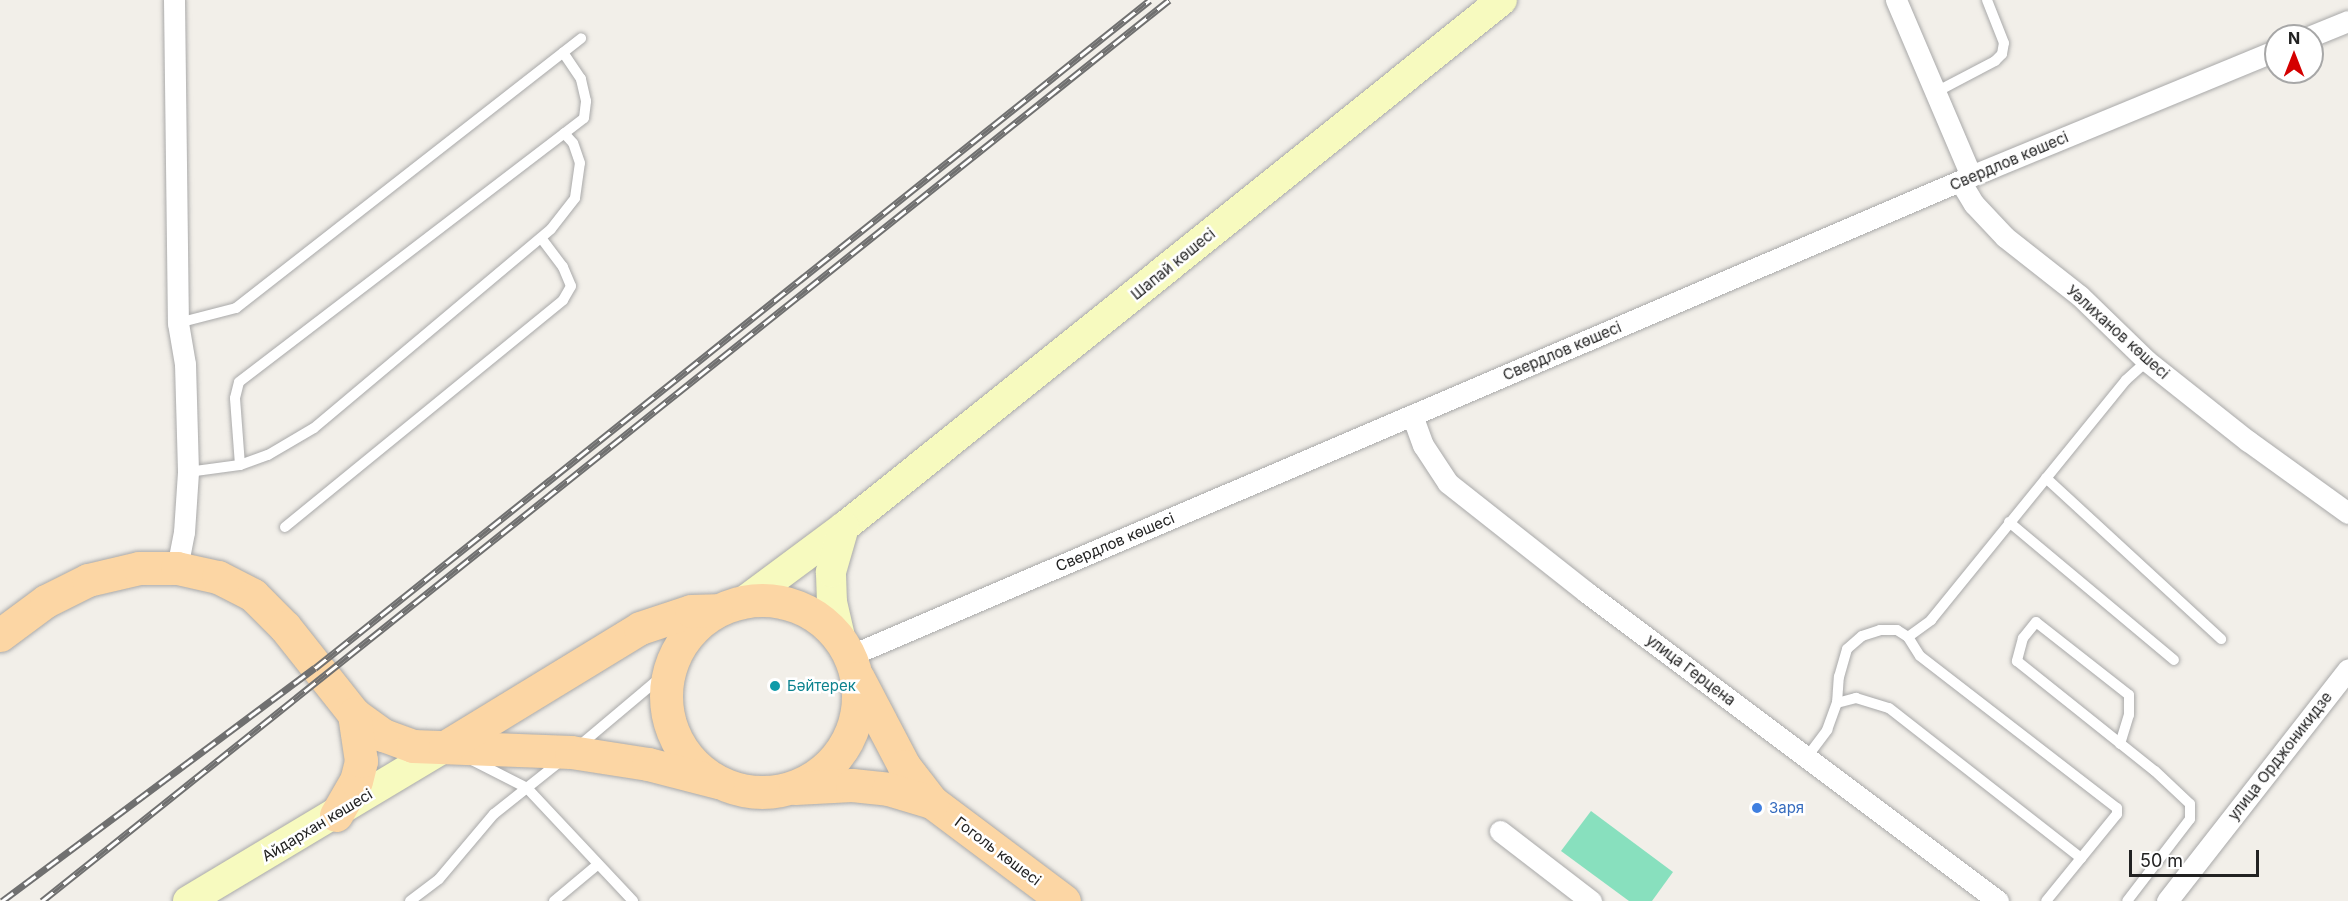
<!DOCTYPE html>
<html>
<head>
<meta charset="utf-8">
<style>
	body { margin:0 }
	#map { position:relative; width:2348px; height:901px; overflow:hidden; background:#f2efe9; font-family:Inter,sans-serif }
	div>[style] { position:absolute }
	.pitch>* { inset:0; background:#88e0be }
	.roads { filter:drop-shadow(0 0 2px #a9a9a9) drop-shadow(0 0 2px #a9a9a9) }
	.lane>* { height:10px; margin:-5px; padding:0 5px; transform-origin:5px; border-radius:5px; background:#fff }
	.street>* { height:21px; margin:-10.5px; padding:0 10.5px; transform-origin:10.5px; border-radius:10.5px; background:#fff }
	.secondary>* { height:30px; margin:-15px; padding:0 15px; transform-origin:15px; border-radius:15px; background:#f7fabf }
	.primary>* { height:33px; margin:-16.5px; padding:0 16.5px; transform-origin:16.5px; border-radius:16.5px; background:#fcd6a4 }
	.primary>.ring { margin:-16.5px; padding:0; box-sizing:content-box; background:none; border:33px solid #fcd6a4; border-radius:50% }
	.rail>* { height:7px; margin-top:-3.5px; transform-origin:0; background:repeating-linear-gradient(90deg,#fff 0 14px,#707070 0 28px); box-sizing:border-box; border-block:2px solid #707070 }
	.dots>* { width:16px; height:16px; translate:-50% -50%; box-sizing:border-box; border:3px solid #fff; border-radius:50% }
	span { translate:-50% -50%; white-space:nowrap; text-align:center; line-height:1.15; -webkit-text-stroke:5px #fff; paint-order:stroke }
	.street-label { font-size:15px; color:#222 }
	.culture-label { font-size:15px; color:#0d838f }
	.left { translate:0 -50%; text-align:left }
	.shop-label { font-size:15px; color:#366cbe }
	.north { position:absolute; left:2264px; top:24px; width:60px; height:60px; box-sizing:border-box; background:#fff; border:2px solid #a7a7a7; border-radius:50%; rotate:0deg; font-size:16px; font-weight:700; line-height:24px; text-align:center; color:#222 }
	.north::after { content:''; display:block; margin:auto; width:21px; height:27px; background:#d40000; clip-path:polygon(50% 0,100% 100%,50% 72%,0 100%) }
	.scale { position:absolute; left:2129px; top:850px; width:130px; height:27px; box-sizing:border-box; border:3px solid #222; border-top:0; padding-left:8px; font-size:18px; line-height:21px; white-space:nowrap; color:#222; -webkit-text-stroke:4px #fff; paint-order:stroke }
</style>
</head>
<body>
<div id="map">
	<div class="pitch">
		<i style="clip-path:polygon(1591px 811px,1673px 872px,1652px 901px,1629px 901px,1561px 851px)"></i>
	</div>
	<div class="roads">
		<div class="lane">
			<i style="left:1936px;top:92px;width:67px;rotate:-27.7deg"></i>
			<i style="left:1995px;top:61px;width:10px;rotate:-45deg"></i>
			<i style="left:2002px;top:54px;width:11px;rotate:-80deg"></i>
			<i style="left:2004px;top:43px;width:46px;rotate:-111.6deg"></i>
			<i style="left:178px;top:323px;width:60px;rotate:-14.5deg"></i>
			<i style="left:236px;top:308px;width:438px;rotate:-38deg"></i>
			<i style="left:240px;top:465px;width:67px;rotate:-94.3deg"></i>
			<i style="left:235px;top:398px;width:16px;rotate:-76deg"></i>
			<i style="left:239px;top:382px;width:434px;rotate:-37.4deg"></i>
			<i style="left:584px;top:118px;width:17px;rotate:-83deg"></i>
			<i style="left:586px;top:101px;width:23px;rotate:-103deg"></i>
			<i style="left:581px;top:79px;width:32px;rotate:-124deg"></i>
			<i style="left:188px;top:472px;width:52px;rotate:-7.7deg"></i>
			<i style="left:240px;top:465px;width:30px;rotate:-20deg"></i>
			<i style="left:268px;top:455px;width:53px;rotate:-30.4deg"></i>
			<i style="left:314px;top:428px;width:309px;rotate:-40deg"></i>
			<i style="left:551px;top:229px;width:39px;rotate:-52deg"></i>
			<i style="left:575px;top:198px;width:35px;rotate:-82deg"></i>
			<i style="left:580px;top:163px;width:21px;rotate:-109deg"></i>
			<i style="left:573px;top:143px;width:13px;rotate:-132deg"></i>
			<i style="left:2046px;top:478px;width:238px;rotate:42.6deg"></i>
			<i style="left:2009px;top:522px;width:215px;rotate:39.9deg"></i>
			<i style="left:285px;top:527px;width:359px;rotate:-39.2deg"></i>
			<i style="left:563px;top:300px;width:16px;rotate:-60deg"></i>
			<i style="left:571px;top:286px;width:21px;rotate:-113deg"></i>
			<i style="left:563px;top:267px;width:36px;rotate:-127deg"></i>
			<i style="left:1908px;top:637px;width:29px;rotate:-36deg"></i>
			<i style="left:1931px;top:620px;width:309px;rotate:-50.9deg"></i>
			<i style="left:2126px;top:380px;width:28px;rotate:-42deg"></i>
			<i style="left:1837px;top:703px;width:20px;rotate:-15deg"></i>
			<i style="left:1856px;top:698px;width:34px;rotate:17deg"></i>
			<i style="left:1889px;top:708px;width:244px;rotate:38deg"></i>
			<i style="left:2120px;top:744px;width:30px;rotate:-73deg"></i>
			<i style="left:2129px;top:715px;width:20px;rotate:-90deg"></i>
			<i style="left:2129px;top:695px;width:118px;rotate:-141.9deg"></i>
			<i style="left:2036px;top:622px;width:21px;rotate:129deg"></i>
			<i style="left:2023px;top:638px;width:24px;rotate:105deg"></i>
			<i style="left:2017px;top:661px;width:176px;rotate:38.6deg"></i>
			<i style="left:2155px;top:771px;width:48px;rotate:43.3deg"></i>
			<i style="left:2190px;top:804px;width:15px;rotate:90deg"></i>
			<i style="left:2190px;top:819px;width:103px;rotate:127.5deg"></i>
			<i style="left:579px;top:746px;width:116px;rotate:-40.1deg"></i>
			<i style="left:1807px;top:757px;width:34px;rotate:-53deg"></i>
			<i style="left:1827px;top:730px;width:29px;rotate:-70deg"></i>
			<i style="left:1837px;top:703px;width:26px;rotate:-86deg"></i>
			<i style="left:1839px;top:677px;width:29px;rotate:-74deg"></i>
			<i style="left:1847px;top:649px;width:20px;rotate:-41deg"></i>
			<i style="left:1862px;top:636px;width:19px;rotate:-18deg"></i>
			<i style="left:1880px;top:630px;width:17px"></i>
			<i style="left:1897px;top:630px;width:13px;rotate:32deg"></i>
			<i style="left:1908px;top:637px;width:22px;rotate:58deg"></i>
			<i style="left:1920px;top:656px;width:249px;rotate:37.7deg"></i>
			<i style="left:2117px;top:808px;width:6px;rotate:90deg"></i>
			<i style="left:2117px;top:814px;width:112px;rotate:129.2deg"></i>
			<i style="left:470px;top:759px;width:64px;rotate:27deg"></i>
			<i style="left:527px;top:788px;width:155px;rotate:46.8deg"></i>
			<i style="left:410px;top:901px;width:36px;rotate:-37deg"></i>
			<i style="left:439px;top:879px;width:85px;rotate:-49.8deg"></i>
			<i style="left:494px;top:814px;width:87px;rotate:-38.5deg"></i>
			<i style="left:554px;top:901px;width:56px;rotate:-39.9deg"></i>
		</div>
		<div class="street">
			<i style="left:174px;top:0;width:323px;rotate:89.3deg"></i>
			<i style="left:178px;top:323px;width:42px;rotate:80.3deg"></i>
			<i style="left:185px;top:364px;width:108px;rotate:88.4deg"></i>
			<i style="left:188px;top:472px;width:60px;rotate:93.8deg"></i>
			<i style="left:184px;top:532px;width:37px;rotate:101deg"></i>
			<i style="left:1896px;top:0;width:191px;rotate:66.9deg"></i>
			<i style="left:2311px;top:36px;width:40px;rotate:-22deg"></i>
			<i style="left:1960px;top:181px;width:27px;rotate:59deg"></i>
			<i style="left:1974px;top:204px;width:45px;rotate:46.8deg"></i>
			<i style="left:2005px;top:237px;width:95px;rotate:38.2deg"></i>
			<i style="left:2080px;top:296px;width:93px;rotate:44.1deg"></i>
			<i style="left:2147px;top:361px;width:129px;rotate:38.4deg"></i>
			<i style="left:2248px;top:441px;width:123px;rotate:35.8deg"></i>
			<i style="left:1412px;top:415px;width:32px;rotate:70deg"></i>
			<i style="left:1423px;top:445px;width:45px;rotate:56.7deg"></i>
			<i style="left:1448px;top:483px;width:176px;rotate:38.3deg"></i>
			<i style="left:1586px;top:592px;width:515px;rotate:36.87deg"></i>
			<i style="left:849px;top:656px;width:1220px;rotate:-23.16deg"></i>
			<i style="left:1971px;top:176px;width:330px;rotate:-22.4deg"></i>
			<i style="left:1500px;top:831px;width:115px;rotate:37.6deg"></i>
			<i style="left:2167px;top:901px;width:294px;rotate:-52deg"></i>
		</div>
		<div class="secondary">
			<i style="left:743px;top:602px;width:126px;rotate:-36.6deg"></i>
			<i style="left:844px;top:527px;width:843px;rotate:-38.69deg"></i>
			<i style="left:841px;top:641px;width:39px;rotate:-103deg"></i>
			<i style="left:832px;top:603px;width:31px;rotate:-92deg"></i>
			<i style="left:831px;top:572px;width:47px;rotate:-73.9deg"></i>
			<i style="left:188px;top:901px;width:300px;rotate:-30.9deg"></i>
		</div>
		<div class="primary">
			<i class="ring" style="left:666px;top:600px;width:159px;height:159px"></i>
			<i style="left:0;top:635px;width:57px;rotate:-36.5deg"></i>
			<i style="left:46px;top:601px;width:47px;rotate:-26.6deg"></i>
			<i style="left:88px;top:580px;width:52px;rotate:-13.2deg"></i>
			<i style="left:139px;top:568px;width:38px"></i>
			<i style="left:177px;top:568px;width:42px;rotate:12.4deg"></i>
			<i style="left:218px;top:577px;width:39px;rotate:27deg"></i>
			<i style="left:253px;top:595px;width:45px;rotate:45deg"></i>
			<i style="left:285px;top:627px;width:111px;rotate:51.6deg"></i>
			<i style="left:354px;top:714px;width:36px;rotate:36deg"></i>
			<i style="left:383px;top:735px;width:32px;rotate:20deg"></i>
			<i style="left:413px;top:746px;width:158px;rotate:2.2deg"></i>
			<i style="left:571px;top:752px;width:78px;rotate:8.9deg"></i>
			<i style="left:648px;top:764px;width:72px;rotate:14.4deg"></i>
			<i style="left:858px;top:678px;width:99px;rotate:62.4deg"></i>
			<i style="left:904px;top:766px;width:46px;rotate:52.1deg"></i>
			<i style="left:932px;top:802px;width:165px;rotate:36.9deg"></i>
			<i style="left:445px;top:747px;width:228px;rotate:-31.4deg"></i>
			<i style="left:640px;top:628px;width:54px;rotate:-18.4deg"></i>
			<i style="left:691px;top:611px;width:25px;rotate:-2deg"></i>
			<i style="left:795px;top:788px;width:57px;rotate:-3deg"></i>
			<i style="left:852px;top:785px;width:36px;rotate:6deg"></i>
			<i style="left:888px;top:789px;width:46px;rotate:16.5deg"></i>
			<i style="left:336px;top:815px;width:39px;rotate:-60deg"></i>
			<i style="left:356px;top:781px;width:21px;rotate:-76deg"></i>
			<i style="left:361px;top:761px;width:48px;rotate:-98.5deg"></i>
		</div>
	</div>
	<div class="rail">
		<i style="left:2px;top:901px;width:390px;rotate:-36.7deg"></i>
		<i style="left:315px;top:668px;width:1069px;rotate:-38.66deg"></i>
		<i style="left:42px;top:901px;width:1443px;rotate:-38.64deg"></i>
	</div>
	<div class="dots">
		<i style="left:775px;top:686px;background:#0f9aa8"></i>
		<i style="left:1757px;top:808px;background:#3f7fe0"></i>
	</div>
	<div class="street-label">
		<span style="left:2009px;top:161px;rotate:-23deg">Свердлов көшесі</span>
		<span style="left:1173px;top:264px;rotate:-39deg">Шапай көшесі</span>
		<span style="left:2118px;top:332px;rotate:42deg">Уәлиханов көшесі</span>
		<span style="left:1562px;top:351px;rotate:-23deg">Свердлов көшесі</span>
		<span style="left:1115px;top:542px;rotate:-23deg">Свердлов көшесі</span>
		<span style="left:1691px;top:670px;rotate:37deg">улица Герцена</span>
		<span style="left:2280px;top:756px;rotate:-52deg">улица Орджоникидзе</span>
		<span style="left:317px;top:825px;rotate:-31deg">Айдархан көшесі</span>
		<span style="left:998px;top:851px;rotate:37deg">Гоголь көшесі</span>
	</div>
	<div class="culture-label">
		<span class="left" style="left:787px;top:686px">Бәйтерек</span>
	</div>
	<div class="shop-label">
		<span class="left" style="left:1769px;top:808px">Заря</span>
	</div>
	<div class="north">N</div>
	<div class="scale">50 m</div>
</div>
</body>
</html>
